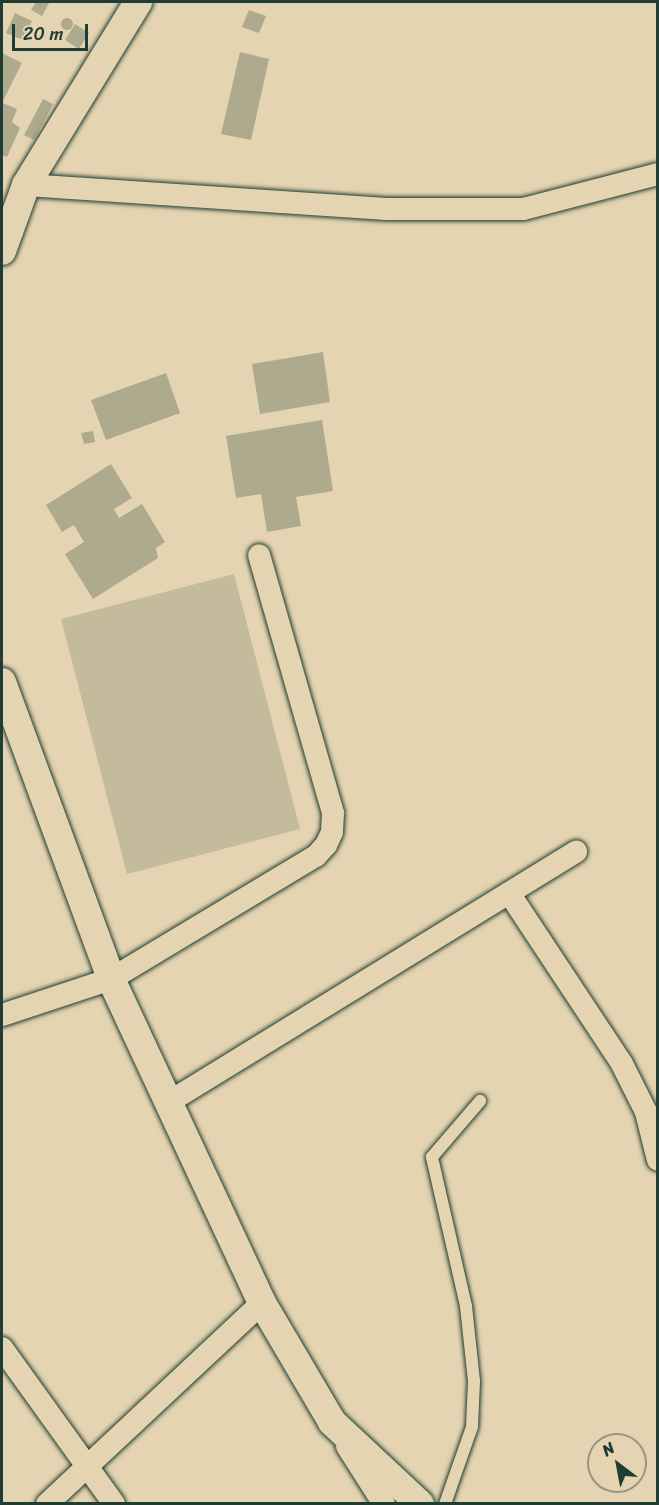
<!DOCTYPE html>
<html>
<head>
<meta charset="utf-8">
<style>
	body { margin:0 }
	#map { position:relative; width:659px; height:1505px; overflow:hidden; background:#e5d4b1; font-family:Sriracha,sans-serif }
	div>[style] { position:absolute }
	.green>* { inset:0; background:#c4bb9c }
	.building>* { inset:0; background:#aeaa8e }
	.round { border-radius:50% }
	.roads { filter:drop-shadow(0 0 2px #1f3d34) drop-shadow(0 0 2px #1f3d34) }
	.service>* { height:12px; margin:-6px; padding:0 6px; transform-origin:6px; border-radius:6px; background:#e5d4b1 }
	.minor>* { height:22px; margin:-11px; padding:0 11px; transform-origin:11px; border-radius:11px; background:#e5d4b1 }
	.tertiary>* { height:28px; margin:-14px; padding:0 14px; transform-origin:14px; border-radius:14px; background:#e5d4b1 }
	span { translate:-50% -50%; white-space:nowrap; text-align:center; line-height:1.15; -webkit-text-stroke:6px #e5d4b1; paint-order:stroke }
	.frame { position:absolute; inset:0; border:3px solid #1f3d34; pointer-events:none }
	.north { position:absolute; left:587px; top:1433px; width:60px; height:60px; box-sizing:border-box; background:#e5d4b1; border:2px solid #96987f; border-radius:50%; rotate:328deg; font-size:16px; font-weight:700; line-height:24px; text-align:center; color:#1f3d34 }
	.north::after { content:''; display:block; margin:auto; width:21px; height:27px; background:#1f3d34; clip-path:polygon(50% 0,100% 100%,50% 72%,0 100%) }
	.scale { position:absolute; left:12px; top:24px; width:76px; height:27px; box-sizing:border-box; border:3px solid #1f3d34; border-top:0; padding-left:8px; font-size:18px; line-height:21px; white-space:nowrap; color:#1f3d34; -webkit-text-stroke:4px #e5d4b1; paint-order:stroke }
</style>
</head>
<body>
<div id="map">
	<div class="green">
		<i style="clip-path:polygon(234px 574px,300px 829px,127px 874px,61px 619px)"></i>
	</div>
	<div class="building">
		<i style="clip-path:polygon(36px 2px,49px 3px,42px 16px,31px 10px)"></i>
		<i style="clip-path:polygon(249px 10px,266px 16px,259px 33px,242px 27px)"></i>
		<i style="clip-path:polygon(15px 13px,32px 21px,23px 40px,6px 33px)"></i>
		<i class="round" style="left:61px;top:18px;width:12px;height:12px"></i>
		<i style="clip-path:polygon(75px 24px,89px 33px,79px 49px,65px 40px)"></i>
		<i style="clip-path:polygon(240px 52px,269px 59px,251px 140px,221px 134px)"></i>
		<i style="clip-path:polygon(2px 53px,22px 63px,2px 103px)"></i>
		<i style="clip-path:polygon(43px 99px,53px 104px,34px 140px,24px 135px)"></i>
		<i style="clip-path:polygon(3px 103px,17px 109px,12px 122px,20px 128px,7px 157px,2px 155px)"></i>
		<i style="clip-path:polygon(323px 352px,330px 402px,260px 414px,252px 364px)"></i>
		<i style="clip-path:polygon(166px 373px,180px 413px,106px 440px,91px 400px)"></i>
		<i style="clip-path:polygon(322px 420px,333px 491px,296px 497px,301px 526px,267px 532px,261px 494px,236px 498px,226px 436px)"></i>
		<i style="clip-path:polygon(93px 431px,95px 442px,84px 444px,81px 433px)"></i>
		<i style="clip-path:polygon(111px 464px,132px 498px,114px 509px,119px 518px,142px 504px,165px 542px,156px 548px,158px 558px,93px 599px,65px 554px,84px 542px,74px 525px,62px 532px,46px 505px)"></i>
	</div>
	<div class="roads">
		<div class="service">
			<i style="left:445px;top:1504px;width:82px;rotate:-70.7deg"></i>
			<i style="left:472px;top:1427px;width:46px;rotate:-87.5deg"></i>
			<i style="left:474px;top:1381px;width:75px;rotate:-96.1deg"></i>
			<i style="left:466px;top:1306px;width:153px;rotate:-102.9deg"></i>
			<i style="left:432px;top:1157px;width:74px;rotate:-49.4deg"></i>
		</div>
		<div class="minor">
			<i style="left:26px;top:185px;width:361px;rotate:3.8deg"></i>
			<i style="left:386px;top:209px;width:137px"></i>
			<i style="left:523px;top:209px;width:139px;rotate:-14.5deg"></i>
			<i style="left:509px;top:893px;width:205px;rotate:56.5deg"></i>
			<i style="left:622px;top:1064px;width:54px;rotate:63.4deg"></i>
			<i style="left:646px;top:1112px;width:49px;rotate:76deg"></i>
			<i style="left:2px;top:1015px;width:115px;rotate:-18.3deg"></i>
			<i style="left:111px;top:979px;width:239px;rotate:-31deg"></i>
			<i style="left:316px;top:856px;width:15px;rotate:-48deg"></i>
			<i style="left:326px;top:845px;width:14px;rotate:-65deg"></i>
			<i style="left:332px;top:832px;width:19px;rotate:-87deg"></i>
			<i style="left:333px;top:813px;width:268px;rotate:-106deg"></i>
			<i style="left:169px;top:1102px;width:478px;rotate:-31.6deg"></i>
			<i style="left:2px;top:1348px;width:192px;rotate:54.3deg"></i>
			<i style="left:347px;top:1446px;width:69px;rotate:57.5deg"></i>
			<i style="left:47px;top:1504px;width:294px;rotate:-43.1deg"></i>
		</div>
		<div class="tertiary">
			<i style="left:2px;top:251px;width:70px;rotate:-70deg"></i>
			<i style="left:26px;top:185px;width:215px;rotate:-58.5deg"></i>
			<i style="left:2px;top:682px;width:316px;rotate:69.8deg"></i>
			<i style="left:111px;top:979px;width:357px;rotate:65deg"></i>
			<i style="left:262px;top:1303px;width:138px;rotate:59.5deg"></i>
			<i style="left:332px;top:1422px;width:120px;rotate:43deg"></i>
		</div>
	</div>
	<div class="frame"></div>
	<div class="north">N</div>
	<div class="scale">20 m</div>
</div>
</body>
</html>
